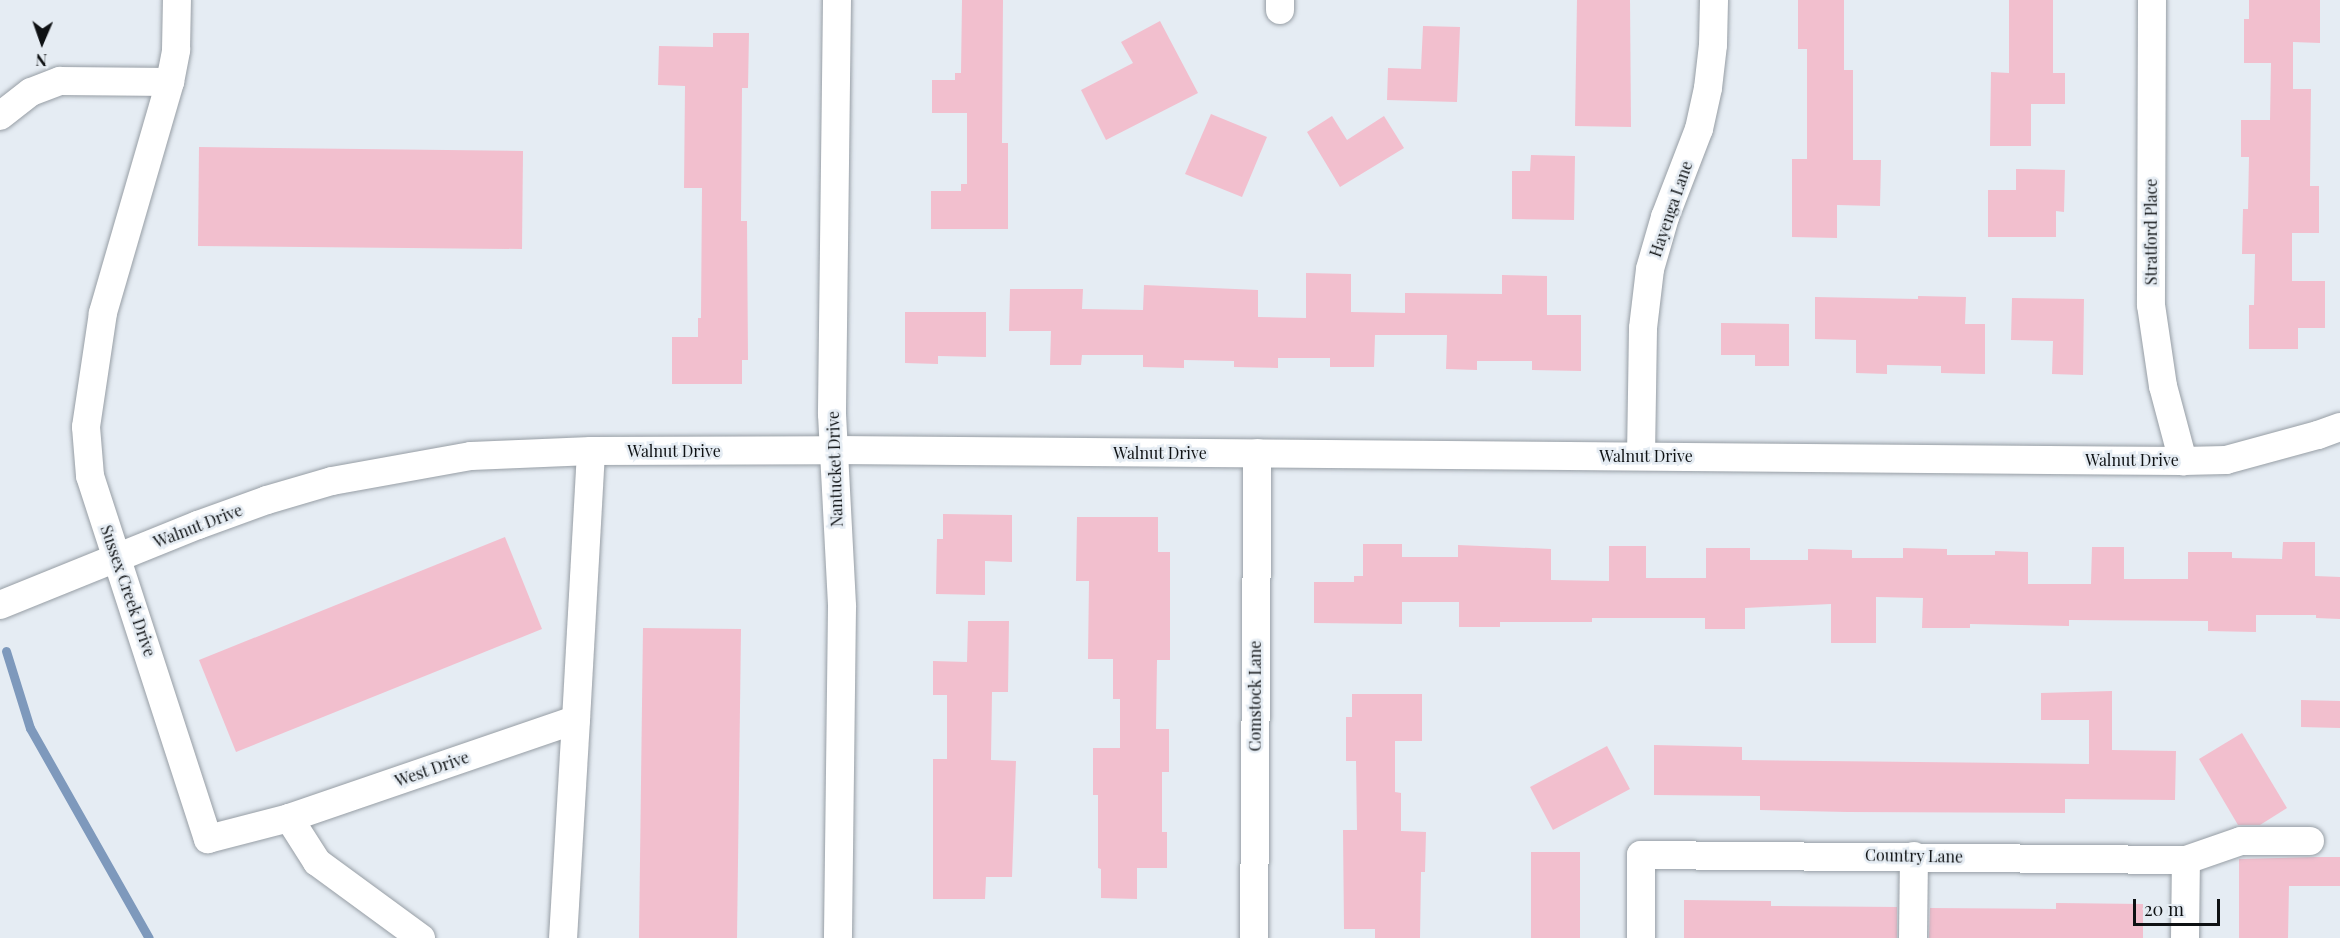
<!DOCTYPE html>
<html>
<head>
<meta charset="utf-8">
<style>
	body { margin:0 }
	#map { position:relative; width:2340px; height:938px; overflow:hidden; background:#e5ecf3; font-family:"Playfair Display",serif }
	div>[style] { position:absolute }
	.stream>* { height:9px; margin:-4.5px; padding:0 4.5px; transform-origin:4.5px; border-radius:4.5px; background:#7e99bc }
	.building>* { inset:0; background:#f2bfce }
	.roads { filter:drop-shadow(0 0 2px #979ea5) drop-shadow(0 0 2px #979ea5) }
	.minor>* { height:28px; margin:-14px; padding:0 14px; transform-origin:14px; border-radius:14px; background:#fff }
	span { translate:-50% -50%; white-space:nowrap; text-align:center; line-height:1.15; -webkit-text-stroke:5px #e5ecf3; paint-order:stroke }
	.street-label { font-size:16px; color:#0e1113 }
	.north { position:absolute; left:12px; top:12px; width:60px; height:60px; -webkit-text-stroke:4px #e5ecf3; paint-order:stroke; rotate:182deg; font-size:16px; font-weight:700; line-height:24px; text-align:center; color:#0e1113 }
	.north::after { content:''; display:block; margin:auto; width:21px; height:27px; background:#0e1113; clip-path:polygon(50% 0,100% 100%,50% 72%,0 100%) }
	.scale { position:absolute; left:2133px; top:899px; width:87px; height:27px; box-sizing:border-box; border:3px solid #0e1113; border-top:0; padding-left:8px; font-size:18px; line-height:21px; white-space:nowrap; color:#0e1113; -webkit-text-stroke:4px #e5ecf3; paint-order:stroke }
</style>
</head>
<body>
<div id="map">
	<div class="stream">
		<i style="left:6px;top:651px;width:81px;rotate:72.7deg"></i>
		<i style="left:30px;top:728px;width:241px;rotate:60.5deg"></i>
	</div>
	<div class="building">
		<i style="clip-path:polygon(962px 0,1003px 0,1002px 143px,1008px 143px,1008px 229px,931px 229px,931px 191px,961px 191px,961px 184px,967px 184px,967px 113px,932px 113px,932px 80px,955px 80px,955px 73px,961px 73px)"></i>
		<i style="clip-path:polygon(1577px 0,1630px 0,1631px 127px,1575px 126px)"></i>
		<i style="clip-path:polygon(1798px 0,1844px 0,1844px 70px,1853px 70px,1853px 160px,1881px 160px,1880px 206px,1837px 205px,1837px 238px,1792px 237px,1792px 159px,1807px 159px,1807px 49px,1798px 49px)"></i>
		<i style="clip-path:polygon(2009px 0,2053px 0,2053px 73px,2065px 73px,2065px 104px,2031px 104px,2031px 146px,1990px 146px,1991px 72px,2009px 73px)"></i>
		<i style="clip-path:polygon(2249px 0,2320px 0,2320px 43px,2293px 42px,2293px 89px,2311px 89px,2310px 186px,2319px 186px,2319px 233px,2292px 233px,2292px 281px,2325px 281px,2325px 328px,2298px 328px,2298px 349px,2249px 349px,2249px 305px,2254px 305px,2255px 254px,2242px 254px,2243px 209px,2248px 209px,2249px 157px,2241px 157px,2241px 120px,2270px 120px,2271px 63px,2244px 63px,2244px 19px,2249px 19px)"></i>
		<i style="clip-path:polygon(1160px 21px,1198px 93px,1106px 140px,1081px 90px,1133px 63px,1121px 42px)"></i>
		<i style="clip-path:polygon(1423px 26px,1460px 27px,1457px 102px,1387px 100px,1388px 68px,1421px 69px)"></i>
		<i style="clip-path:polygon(713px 33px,749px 33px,748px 88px,742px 88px,741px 221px,747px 221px,748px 360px,742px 360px,742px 384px,672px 384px,672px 337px,698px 337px,698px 318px,701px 318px,702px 188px,684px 188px,685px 86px,658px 85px,659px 46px,713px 47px)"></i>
		<i style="clip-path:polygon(1211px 114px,1267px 137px,1242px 197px,1185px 174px)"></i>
		<i style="clip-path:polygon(1332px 116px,1347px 140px,1384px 116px,1404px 148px,1340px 187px,1307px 132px)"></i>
		<i style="clip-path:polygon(199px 147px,523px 151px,522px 249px,198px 246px)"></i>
		<i style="clip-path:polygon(1531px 155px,1575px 156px,1574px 220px,1512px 219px,1512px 171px,1530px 171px)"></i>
		<i style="clip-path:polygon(2016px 169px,2065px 170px,2064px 212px,2056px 211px,2056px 237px,1988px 237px,1988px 190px,2016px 190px)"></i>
		<i style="clip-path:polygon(1306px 273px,1351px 274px,1351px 312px,1405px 313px,1405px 293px,1502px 294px,1502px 275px,1547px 276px,1547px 315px,1581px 315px,1581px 371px,1532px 370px,1532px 361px,1477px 361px,1477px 370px,1446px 369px,1447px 335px,1375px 335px,1374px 367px,1330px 367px,1330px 358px,1278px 358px,1278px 368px,1234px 367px,1234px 361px,1184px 360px,1184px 368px,1143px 367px,1143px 355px,1082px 355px,1081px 365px,1050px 365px,1051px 331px,1009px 331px,1010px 289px,1083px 289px,1082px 309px,1143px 310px,1144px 285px,1258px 290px,1258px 317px,1306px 318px)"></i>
		<i style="clip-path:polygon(1918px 296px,1966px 297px,1965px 324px,1985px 324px,1985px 374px,1941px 373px,1941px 366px,1887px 365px,1887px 374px,1856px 373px,1856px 340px,1815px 339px,1815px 297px,1918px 299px)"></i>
		<i style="clip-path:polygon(2012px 298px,2084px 299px,2083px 375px,2052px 374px,2053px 341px,2011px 340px)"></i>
		<i style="clip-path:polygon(905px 312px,986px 312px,986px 357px,938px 356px,938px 364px,905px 363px)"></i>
		<i style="clip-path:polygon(1721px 323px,1789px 324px,1789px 366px,1755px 366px,1755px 355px,1721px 355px)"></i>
		<i style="clip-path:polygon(943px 514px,1012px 515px,1012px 562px,985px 561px,985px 595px,936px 594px,937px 539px,943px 539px)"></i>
		<i style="clip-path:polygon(1077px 517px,1158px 517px,1158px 552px,1170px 552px,1170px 660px,1157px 660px,1156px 729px,1169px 729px,1169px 772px,1162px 772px,1162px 832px,1167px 832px,1167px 868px,1137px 868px,1137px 899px,1101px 898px,1101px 869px,1098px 868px,1098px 795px,1093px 795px,1093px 748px,1120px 748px,1120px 699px,1113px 699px,1113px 659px,1088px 659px,1089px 581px,1076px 581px)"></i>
		<i style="clip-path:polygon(505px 537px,542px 629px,236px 752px,199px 660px)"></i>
		<i style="clip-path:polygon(2283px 542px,2315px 542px,2315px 576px,2340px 577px,2340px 619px,2316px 618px,2316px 615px,2256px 615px,2256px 632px,2208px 631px,2208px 621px,2069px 620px,2069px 626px,1970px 624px,1970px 628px,1922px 628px,1923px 598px,1876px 597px,1876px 643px,1831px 643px,1831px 604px,1745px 608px,1745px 629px,1705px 629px,1705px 618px,1592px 618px,1592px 622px,1500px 622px,1500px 627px,1459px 627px,1459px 602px,1402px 602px,1402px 624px,1314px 623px,1314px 582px,1354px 582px,1354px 576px,1363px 576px,1363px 544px,1402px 544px,1402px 557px,1458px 557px,1458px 545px,1551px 549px,1551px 580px,1609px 581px,1609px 546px,1646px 546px,1646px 578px,1706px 578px,1706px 548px,1750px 548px,1750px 560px,1808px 560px,1808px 549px,1852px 550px,1852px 558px,1903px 558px,1903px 548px,1947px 549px,1947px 555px,1995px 555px,1995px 551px,2028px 552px,2028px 584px,2091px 584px,2092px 547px,2124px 547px,2124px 579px,2188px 579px,2188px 552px,2232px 552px,2232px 558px,2282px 559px)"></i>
		<i style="clip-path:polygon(968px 621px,1009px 621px,1008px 692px,992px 692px,991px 760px,1016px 761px,1012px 877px,986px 877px,985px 899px,933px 899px,933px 759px,947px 759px,947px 695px,933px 695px,933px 661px,967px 662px)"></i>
		<i style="clip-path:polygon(643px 628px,741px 629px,737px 938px,639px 938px)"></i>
		<i style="clip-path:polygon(2112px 691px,2112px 750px,2176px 751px,2175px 800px,2065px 799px,2065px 813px,1847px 812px,1760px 810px,1760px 796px,1654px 795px,1654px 745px,1742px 747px,1742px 760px,2089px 764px,2089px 720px,2041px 720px,2041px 693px)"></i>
		<i style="clip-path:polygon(1352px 694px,1422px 694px,1422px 741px,1395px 741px,1395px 792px,1401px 793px,1401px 831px,1426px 832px,1425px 872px,1421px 872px,1420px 938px,1375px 938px,1375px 929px,1344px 929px,1343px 830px,1357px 830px,1356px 761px,1346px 761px,1346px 717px,1352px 717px)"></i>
		<i style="clip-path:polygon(2301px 700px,2340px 701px,2340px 728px,2301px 727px)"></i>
		<i style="clip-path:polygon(2242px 733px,2287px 808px,2260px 825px,2238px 825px,2199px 759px)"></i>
		<i style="clip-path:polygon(1607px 746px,1630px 789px,1553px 830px,1530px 787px)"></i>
		<i style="clip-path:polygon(1531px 852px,1580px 852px,1580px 938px,1531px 938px)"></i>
		<i style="clip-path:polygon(2314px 857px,2340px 857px,2340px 886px,2289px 886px,2288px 938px,2239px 938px,2239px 859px)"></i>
		<i style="clip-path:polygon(1684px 900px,1771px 901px,1771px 906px,1897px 907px,1897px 938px,1684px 938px)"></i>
		<i style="clip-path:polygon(2056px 903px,2143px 904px,2143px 938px,1929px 938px,1930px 908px,2056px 909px)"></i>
	</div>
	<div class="roads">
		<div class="minor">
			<i style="left:837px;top:0;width:414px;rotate:90.7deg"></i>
			<i style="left:832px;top:414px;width:193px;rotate:87deg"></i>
			<i style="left:842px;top:607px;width:331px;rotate:90.7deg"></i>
			<i style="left:2152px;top:0;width:305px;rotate:90.2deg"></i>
			<i style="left:2151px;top:305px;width:82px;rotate:81.6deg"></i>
			<i style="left:2163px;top:386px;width:78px;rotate:75.1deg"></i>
			<i style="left:1280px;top:10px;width:10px;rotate:-90deg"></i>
			<i style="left:170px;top:82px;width:33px;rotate:-79deg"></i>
			<i style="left:176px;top:50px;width:50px;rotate:-88.9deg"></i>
			<i style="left:0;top:116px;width:39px;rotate:-38deg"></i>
			<i style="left:31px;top:92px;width:31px;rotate:-21deg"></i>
			<i style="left:60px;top:81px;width:110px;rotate:0.5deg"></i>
			<i style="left:170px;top:82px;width:241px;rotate:106.2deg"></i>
			<i style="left:103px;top:313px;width:115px;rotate:98.5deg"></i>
			<i style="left:86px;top:427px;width:49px;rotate:85.3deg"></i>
			<i style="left:90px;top:476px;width:382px;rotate:72deg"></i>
			<i style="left:208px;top:839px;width:84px;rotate:-14.5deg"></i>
			<i style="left:289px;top:818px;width:303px;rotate:-18.9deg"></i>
			<i style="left:576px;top:720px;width:218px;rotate:93.4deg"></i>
			<i style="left:1641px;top:456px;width:128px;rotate:-89.1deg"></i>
			<i style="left:1643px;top:328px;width:59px;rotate:-83.2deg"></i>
			<i style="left:1650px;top:269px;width:54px;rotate:-73.9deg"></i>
			<i style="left:1665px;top:217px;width:94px;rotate:-68.9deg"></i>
			<i style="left:1699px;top:129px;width:42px;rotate:-77.6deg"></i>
			<i style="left:1708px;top:88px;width:43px;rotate:-83.4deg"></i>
			<i style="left:1713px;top:45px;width:45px;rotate:-88.7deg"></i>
			<i style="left:0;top:605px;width:214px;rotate:-22deg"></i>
			<i style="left:198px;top:525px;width:73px;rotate:-19.9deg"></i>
			<i style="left:267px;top:500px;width:68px;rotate:-16.3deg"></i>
			<i style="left:332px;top:481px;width:141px;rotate:-10.2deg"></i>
			<i style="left:471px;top:456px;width:120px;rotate:-2.4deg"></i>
			<i style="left:591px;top:451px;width:242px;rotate:-0.2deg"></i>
			<i style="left:833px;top:450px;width:1350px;rotate:0.47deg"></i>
			<i style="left:2183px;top:461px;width:43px;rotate:-1.3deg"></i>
			<i style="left:2226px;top:460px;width:95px;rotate:-15.2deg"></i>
			<i style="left:2318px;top:435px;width:23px;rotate:-20deg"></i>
			<i style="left:576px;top:720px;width:269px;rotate:-86.8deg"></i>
			<i style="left:289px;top:818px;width:52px;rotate:57.5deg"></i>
			<i style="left:317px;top:862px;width:129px;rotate:36.2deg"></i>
			<i style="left:1254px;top:938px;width:485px;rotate:-89.6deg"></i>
			<i style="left:1641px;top:938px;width:83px;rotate:-90deg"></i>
			<i style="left:1641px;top:855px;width:545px;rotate:0.53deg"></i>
			<i style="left:2186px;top:860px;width:58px;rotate:-19.1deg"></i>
			<i style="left:2241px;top:841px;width:69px"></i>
			<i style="left:1913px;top:938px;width:82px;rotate:-89.3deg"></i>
			<i style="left:2185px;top:938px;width:78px;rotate:-89.3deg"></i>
		</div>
	</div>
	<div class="street-label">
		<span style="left:1671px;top:209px;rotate:-71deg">Hayenga Lane</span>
		<span style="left:2151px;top:232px;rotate:-90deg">Stratford Place</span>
		<span style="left:674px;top:451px">Walnut Drive</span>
		<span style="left:1160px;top:453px">Walnut Drive</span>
		<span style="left:1646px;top:456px">Walnut Drive</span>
		<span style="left:2132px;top:460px">Walnut Drive</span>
		<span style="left:835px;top:469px;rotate:-92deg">Nantucket Drive</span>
		<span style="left:198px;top:526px;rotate:-21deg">Walnut Drive</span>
		<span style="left:128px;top:591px;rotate:71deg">Sussex Creek Drive</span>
		<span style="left:1255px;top:696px;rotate:-90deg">Comstock Lane</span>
		<span style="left:432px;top:769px;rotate:-19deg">West Drive</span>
		<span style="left:1914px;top:856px;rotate:1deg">Country Lane</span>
	</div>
	<div class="north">N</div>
	<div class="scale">20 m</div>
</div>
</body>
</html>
